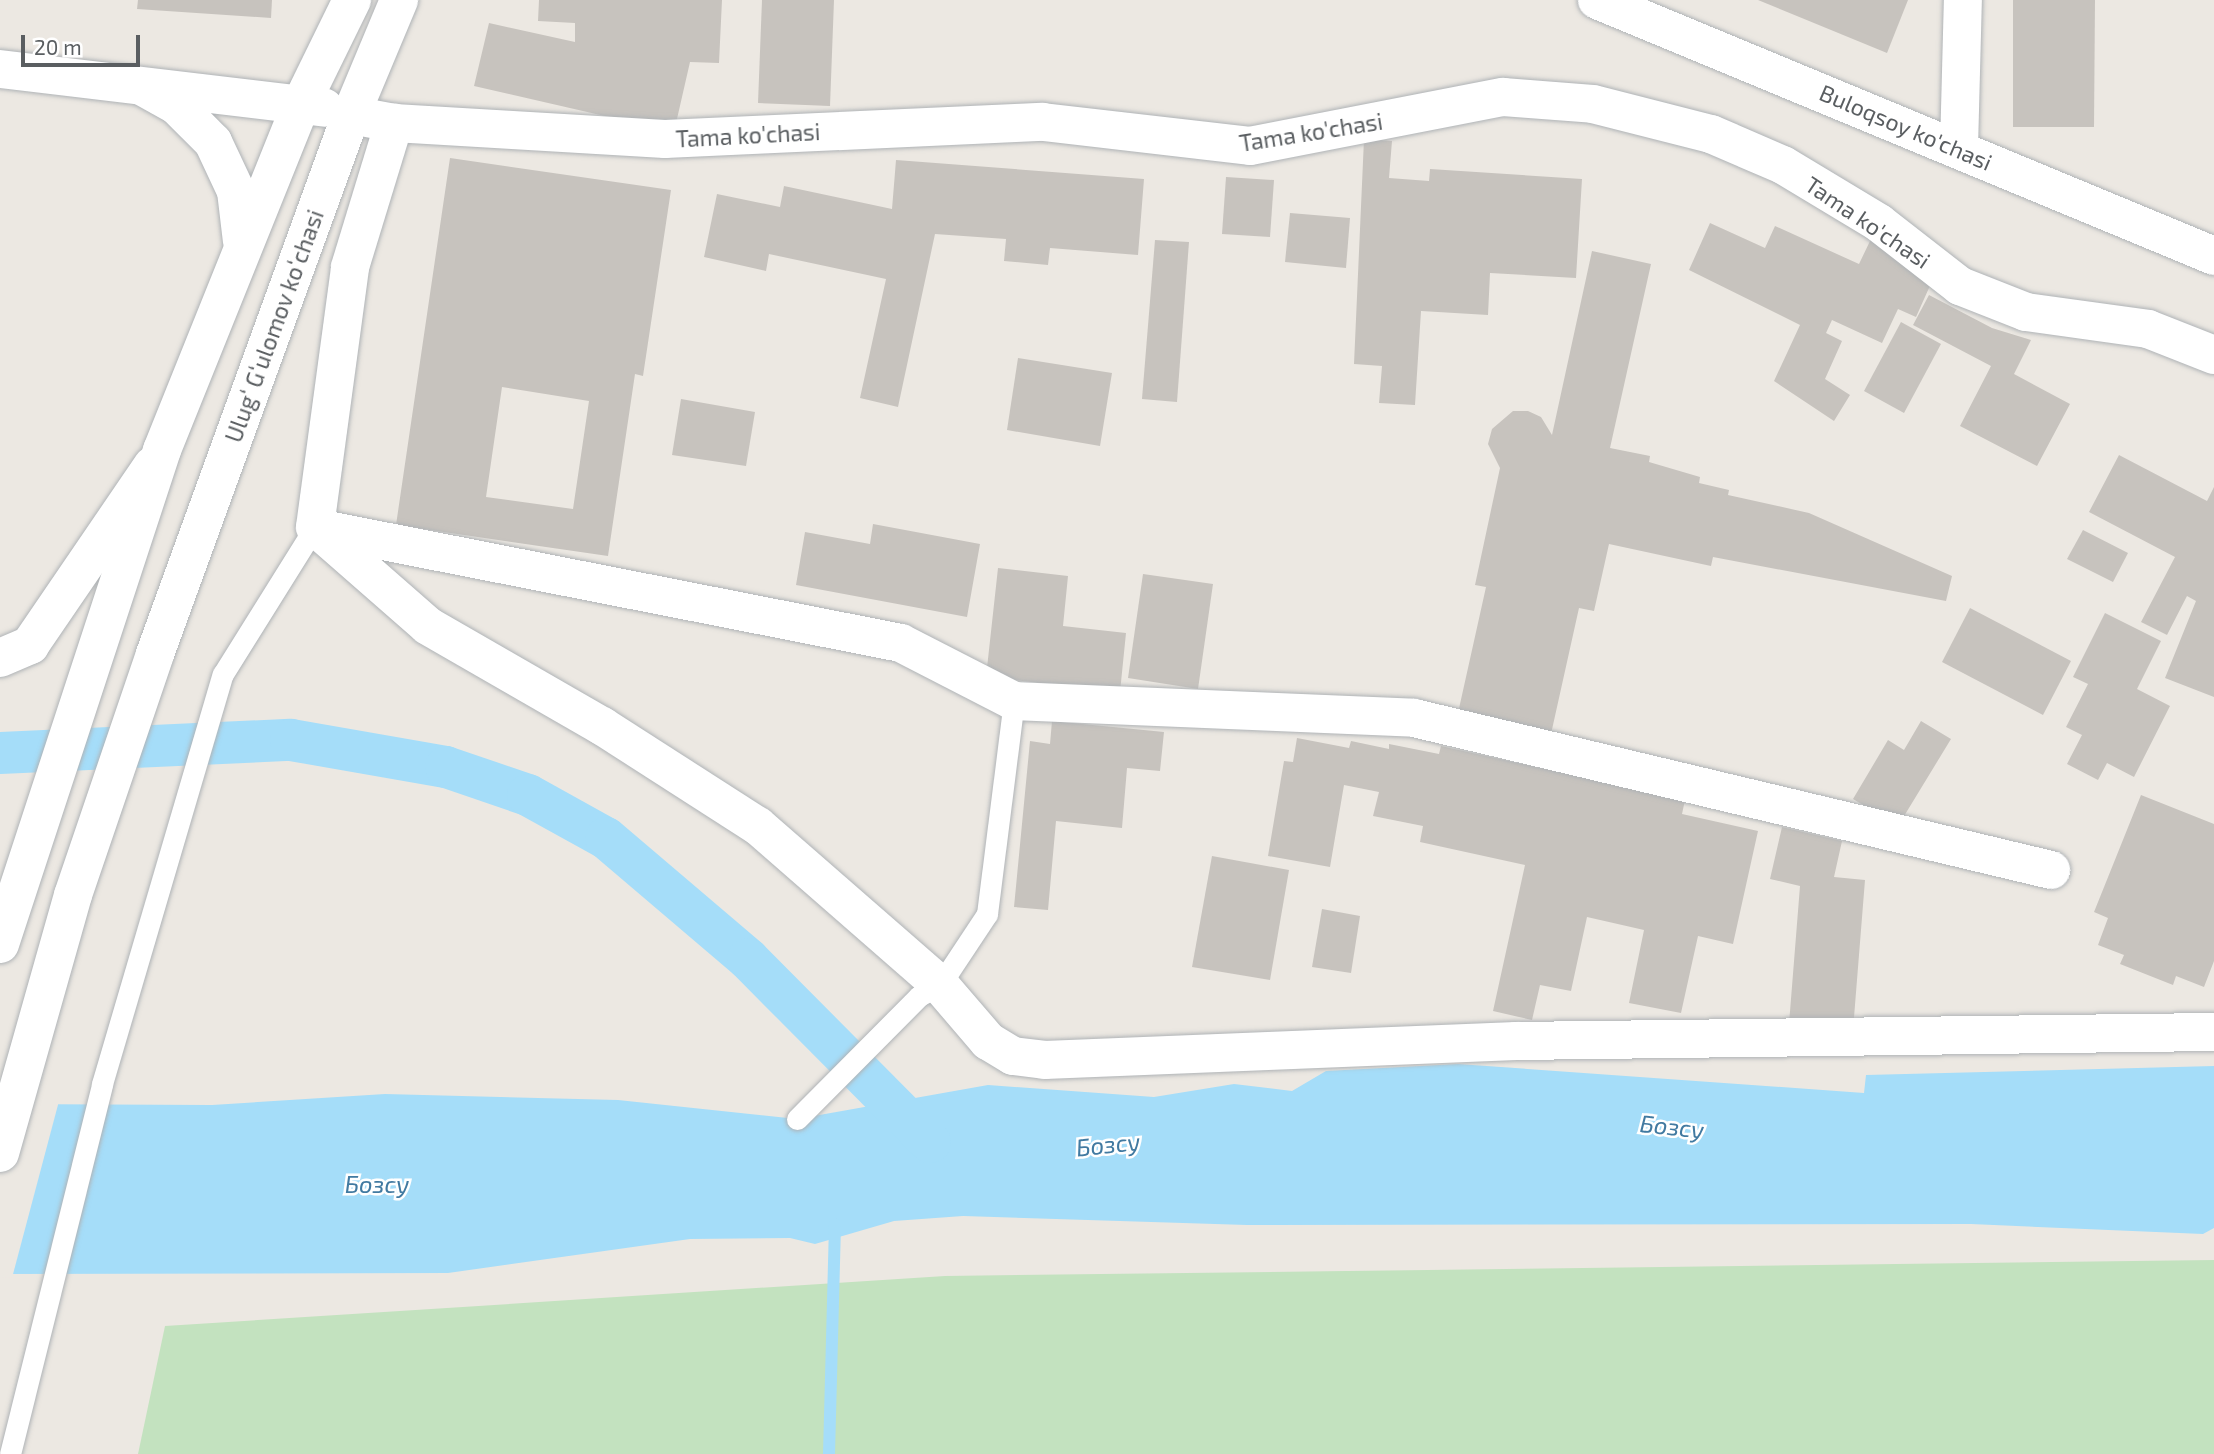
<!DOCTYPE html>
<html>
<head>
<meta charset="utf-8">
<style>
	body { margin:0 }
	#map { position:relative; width:2214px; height:1454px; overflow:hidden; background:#ece8e2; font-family:"Exo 2",sans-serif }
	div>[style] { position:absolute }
	.green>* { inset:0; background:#c3e2bf }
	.water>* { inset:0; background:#a5ddf9 }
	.pier>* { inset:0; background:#ece8e2 }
	.stream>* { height:12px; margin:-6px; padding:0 6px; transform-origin:6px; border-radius:6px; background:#a5ddf9 }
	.canal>* { height:42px; margin:-21px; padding:0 21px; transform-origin:21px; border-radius:21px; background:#a5ddf9 }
	.building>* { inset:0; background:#c7c3be }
	.roads { filter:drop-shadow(0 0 2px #afb3b6) drop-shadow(0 0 2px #afb3b6) }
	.service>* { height:21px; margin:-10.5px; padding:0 10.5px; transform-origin:10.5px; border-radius:10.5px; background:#fff }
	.minor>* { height:38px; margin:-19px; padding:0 19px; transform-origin:19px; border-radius:19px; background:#fff }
	.secondary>* { height:38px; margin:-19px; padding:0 19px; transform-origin:19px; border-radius:19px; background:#fff }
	span { translate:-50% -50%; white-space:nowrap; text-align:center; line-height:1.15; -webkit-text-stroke:5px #fff; paint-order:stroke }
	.street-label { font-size:23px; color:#5a5e61 }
	.water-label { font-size:24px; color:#417aa1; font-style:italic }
	.scale { position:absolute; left:21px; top:35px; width:119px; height:32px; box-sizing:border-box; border:4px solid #5a5e61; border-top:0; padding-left:9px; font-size:21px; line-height:24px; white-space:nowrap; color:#5a5e61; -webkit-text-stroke:5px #fff; paint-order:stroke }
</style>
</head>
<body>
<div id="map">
	<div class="green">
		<i style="clip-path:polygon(2214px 1260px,2214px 1454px,138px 1454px,165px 1326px,945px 1276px)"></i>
	</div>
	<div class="water">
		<i style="clip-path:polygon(1458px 1064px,1864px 1093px,1866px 1075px,2214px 1066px,2214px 1228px,2203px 1234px,1971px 1224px,1247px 1225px,963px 1216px,894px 1221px,815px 1244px,790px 1238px,690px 1239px,448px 1273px,0 1274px,0 1104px,212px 1105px,385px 1094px,618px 1100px,797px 1119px,988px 1085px,1154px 1097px,1234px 1084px,1292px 1091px,1326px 1071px)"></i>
	</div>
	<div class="pier">
		<i style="clip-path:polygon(0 1100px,59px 1101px,12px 1278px,0 1277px)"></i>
	</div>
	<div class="stream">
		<i style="left:829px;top:1454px;width:230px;rotate:-88.5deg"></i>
	</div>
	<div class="canal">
		<i style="left:0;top:753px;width:291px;rotate:-2.6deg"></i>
		<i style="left:291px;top:740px;width:157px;rotate:9.9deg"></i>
		<i style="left:446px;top:767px;width:87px;rotate:18.9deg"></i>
		<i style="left:528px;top:795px;width:89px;rotate:28.9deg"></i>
		<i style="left:606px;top:838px;width:187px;rotate:40.4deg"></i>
		<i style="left:748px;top:959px;width:258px;rotate:45.2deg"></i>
	</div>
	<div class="building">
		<i style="clip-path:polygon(138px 0,272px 0,271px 18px,137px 9px)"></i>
		<i style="clip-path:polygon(539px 0,722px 0,719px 63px,690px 62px,674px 132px,474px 86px,489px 23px,575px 42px,575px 23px,538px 21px)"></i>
		<i style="clip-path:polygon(762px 0,834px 0,830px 106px,758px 103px)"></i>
		<i style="clip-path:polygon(1758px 0,1908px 0,1887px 53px)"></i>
		<i style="clip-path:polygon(2013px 0,2095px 0,2094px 127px,2013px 127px)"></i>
		<i style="clip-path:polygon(1364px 139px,1392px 141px,1389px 178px,1429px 181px,1430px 169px,1582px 179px,1576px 278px,1490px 273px,1488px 315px,1421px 311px,1415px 405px,1379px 403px,1382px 366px,1354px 364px)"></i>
		<i style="clip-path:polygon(evenodd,450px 158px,671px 190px,643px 376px,635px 374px,608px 556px,396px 525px,450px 158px,502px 387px,589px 401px,573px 509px,486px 497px,502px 387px)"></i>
		<i style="clip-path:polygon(896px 160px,1144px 179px,1138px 255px,1050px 248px,1048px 265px,1004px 261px,1006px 239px,935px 234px,898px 407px,860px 398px,886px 279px,769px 254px,766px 271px,704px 257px,717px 194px,780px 207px,784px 186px,892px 209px)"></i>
		<i style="clip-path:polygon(1226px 177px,1274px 180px,1270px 237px,1222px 234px)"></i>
		<i style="clip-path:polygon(1290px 213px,1350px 218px,1346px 268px,1285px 262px)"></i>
		<i style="clip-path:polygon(1710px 223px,1765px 248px,1775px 226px,1859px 264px,1871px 239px,1933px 279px,1916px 317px,1898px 309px,1882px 343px,1832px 320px,1826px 333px,1842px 341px,1825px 379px,1850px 395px,1834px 421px,1774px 381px,1800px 325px,1689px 270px)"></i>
		<i style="clip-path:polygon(1155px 240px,1189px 242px,1177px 402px,1142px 399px)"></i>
		<i style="clip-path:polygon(1592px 251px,1651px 264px,1610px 448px,1650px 456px,1649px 462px,1700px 477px,1699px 483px,1729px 490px,1728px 495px,1809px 513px,1952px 576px,1946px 601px,1713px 557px,1711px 566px,1609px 544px,1594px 611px,1579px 608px,1551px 734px,1458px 713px,1486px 587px,1475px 585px,1500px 468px,1488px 444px,1492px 429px,1513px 411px,1528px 411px,1541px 417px,1552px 435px)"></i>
		<i style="clip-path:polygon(1929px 295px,1992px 328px,2031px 340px,2014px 374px,2070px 404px,2037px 466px,1960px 426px,1991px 366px,1913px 325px)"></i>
		<i style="clip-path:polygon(1901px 322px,1941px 344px,1904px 413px,1864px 391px)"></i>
		<i style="clip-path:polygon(1018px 358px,1112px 373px,1100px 446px,1007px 430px)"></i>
		<i style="clip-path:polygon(681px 399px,755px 412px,746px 466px,672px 455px)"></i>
		<i style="clip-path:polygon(2119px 455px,2207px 501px,2214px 487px,2214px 697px,2165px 678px,2196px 601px,2187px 596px,2167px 635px,2141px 622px,2175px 557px,2089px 512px)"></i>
		<i style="clip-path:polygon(873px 524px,980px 544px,967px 617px,796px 585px,805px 532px,870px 544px)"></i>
		<i style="clip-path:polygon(2083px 530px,2128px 553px,2113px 582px,2067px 559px)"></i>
		<i style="clip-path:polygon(998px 568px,1068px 576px,1063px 626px,1126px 633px,1120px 692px,986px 677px)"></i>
		<i style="clip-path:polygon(1143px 574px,1213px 584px,1198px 689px,1128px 678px)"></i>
		<i style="clip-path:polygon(1970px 608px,2071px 661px,2043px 715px,1942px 662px)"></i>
		<i style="clip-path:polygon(2105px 613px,2161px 641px,2137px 689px,2170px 706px,2134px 777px,2107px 763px,2098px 780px,2067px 764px,2082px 735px,2066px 727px,2088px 684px,2073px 677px)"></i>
		<i style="clip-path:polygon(1052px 721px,1164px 732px,1160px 771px,1127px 768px,1122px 828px,1056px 821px,1048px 910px,1014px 907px,1030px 741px,1050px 744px)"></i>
		<i style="clip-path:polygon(1921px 721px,1951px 739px,1898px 826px,1853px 799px,1888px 740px,1904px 750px)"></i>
		<i style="clip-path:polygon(1297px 738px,1349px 748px,1351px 741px,1389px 749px,1389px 744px,1439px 754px,1441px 746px,1685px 800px,1682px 814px,1758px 831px,1733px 944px,1698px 936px,1681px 1013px,1629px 1003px,1644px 930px,1587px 917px,1571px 991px,1540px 985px,1532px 1020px,1493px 1011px,1525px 865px,1420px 842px,1423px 826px,1373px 816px,1379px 792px,1344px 785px,1330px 867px,1268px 856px,1284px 761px,1293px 762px)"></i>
		<i style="clip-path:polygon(2141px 795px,2214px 824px,2214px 961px,2204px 987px,2176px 976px,2173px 985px,2120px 964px,2124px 955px,2098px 945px,2108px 918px,2094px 912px)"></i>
		<i style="clip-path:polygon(1782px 827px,1842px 841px,1834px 877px,1865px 880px,1853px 1030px,1789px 1024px,1800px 886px,1770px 879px)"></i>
		<i style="clip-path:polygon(1212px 856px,1289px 870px,1270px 980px,1192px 967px)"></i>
		<i style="clip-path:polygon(1322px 909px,1360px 916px,1351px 973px,1312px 967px)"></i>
	</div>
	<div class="roads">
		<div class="service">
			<i style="left:797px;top:1119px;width:173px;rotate:-45.2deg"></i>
			<i style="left:919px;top:996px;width:24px;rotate:-28deg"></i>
			<i style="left:940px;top:985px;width:85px;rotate:-56.5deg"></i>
			<i style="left:987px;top:914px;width:215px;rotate:-82.8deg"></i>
			<i style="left:10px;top:1454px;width:381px;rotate:-76deg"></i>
			<i style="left:102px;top:1084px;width:427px;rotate:-73.6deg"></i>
			<i style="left:223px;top:674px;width:173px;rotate:-58deg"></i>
		</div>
		<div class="minor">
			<i style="left:1597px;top:0;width:668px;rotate:22.53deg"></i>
			<i style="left:351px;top:115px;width:44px;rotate:10.5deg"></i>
			<i style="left:394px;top:123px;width:271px;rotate:3.4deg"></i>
			<i style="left:665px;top:139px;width:378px;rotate:-2.6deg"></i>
			<i style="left:1043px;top:122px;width:208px;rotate:6.6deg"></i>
			<i style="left:1250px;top:146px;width:258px;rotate:-11deg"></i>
			<i style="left:1503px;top:97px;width:90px;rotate:4.4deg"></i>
			<i style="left:1593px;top:104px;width:122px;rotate:14.3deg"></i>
			<i style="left:1711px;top:134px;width:78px;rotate:23.3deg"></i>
			<i style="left:1783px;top:165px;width:112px;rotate:31.1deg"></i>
			<i style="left:1879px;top:223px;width:103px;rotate:37.9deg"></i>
			<i style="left:1960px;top:286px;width:71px;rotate:21.5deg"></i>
			<i style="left:2026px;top:312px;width:123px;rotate:7.9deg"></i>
			<i style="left:2148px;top:329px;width:71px;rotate:21.5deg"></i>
			<i style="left:1959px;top:148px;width:148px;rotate:-88.5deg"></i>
			<i style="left:315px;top:527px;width:150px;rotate:41.2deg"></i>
			<i style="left:428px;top:626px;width:201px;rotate:29.9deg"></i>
			<i style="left:602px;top:726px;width:185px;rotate:32.7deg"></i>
			<i style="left:758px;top:826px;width:242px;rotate:41.1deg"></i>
			<i style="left:940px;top:985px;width:74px;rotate:49.4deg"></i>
			<i style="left:988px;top:1041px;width:29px;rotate:31deg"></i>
			<i style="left:1013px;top:1056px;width:32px;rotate:7deg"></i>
			<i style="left:1045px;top:1060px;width:471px;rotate:-2.3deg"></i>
			<i style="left:1516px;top:1041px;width:698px;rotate:-0.74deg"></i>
			<i style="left:315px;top:527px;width:262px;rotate:-82.3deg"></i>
			<i style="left:350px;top:267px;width:151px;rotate:-73deg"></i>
			<i style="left:317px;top:528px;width:595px;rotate:11.14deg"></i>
			<i style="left:901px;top:643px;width:127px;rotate:27.2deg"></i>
			<i style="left:1014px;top:701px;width:400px;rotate:2.4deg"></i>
			<i style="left:1414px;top:718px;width:655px;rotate:13.42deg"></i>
			<i style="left:0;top:658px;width:33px;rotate:-23deg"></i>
			<i style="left:30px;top:645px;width:217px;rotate:-55.7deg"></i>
		</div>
		<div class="secondary">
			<i style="left:0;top:69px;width:327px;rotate:6.8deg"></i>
			<i style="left:143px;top:87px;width:39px;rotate:29deg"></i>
			<i style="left:177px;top:106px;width:51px;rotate:45deg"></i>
			<i style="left:213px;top:142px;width:54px;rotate:64.9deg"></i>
			<i style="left:236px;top:191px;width:50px;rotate:83.2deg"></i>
			<i style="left:0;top:944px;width:520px;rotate:-71.84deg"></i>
			<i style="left:162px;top:450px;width:375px;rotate:-68.1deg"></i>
			<i style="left:302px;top:102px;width:114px;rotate:-63.9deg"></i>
			<i style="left:0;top:1153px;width:268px;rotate:-74.2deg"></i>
			<i style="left:73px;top:895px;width:255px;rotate:-71.2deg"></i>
			<i style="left:155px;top:654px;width:574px;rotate:-70.02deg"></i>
			<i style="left:351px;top:115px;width:125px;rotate:-67.3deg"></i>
		</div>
	</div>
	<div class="street-label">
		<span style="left:1906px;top:127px;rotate:23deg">Buloqsoy ko'chasi</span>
		<span style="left:1311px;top:132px;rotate:-9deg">Tama ko'chasi</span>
		<span style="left:748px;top:135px;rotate:-3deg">Tama ko'chasi</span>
		<span style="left:1868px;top:222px;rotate:34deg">Tama ko'chasi</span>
		<span style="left:274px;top:326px;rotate:-70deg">Ulugʻ Gʻulomov koʻchasi</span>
	</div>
	<div class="water-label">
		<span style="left:1672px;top:1126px;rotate:6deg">Бозсу</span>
		<span style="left:1108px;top:1144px;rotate:-6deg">Бозсу</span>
		<span style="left:377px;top:1184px">Бозсу</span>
	</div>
	<div class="scale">20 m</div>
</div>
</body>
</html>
